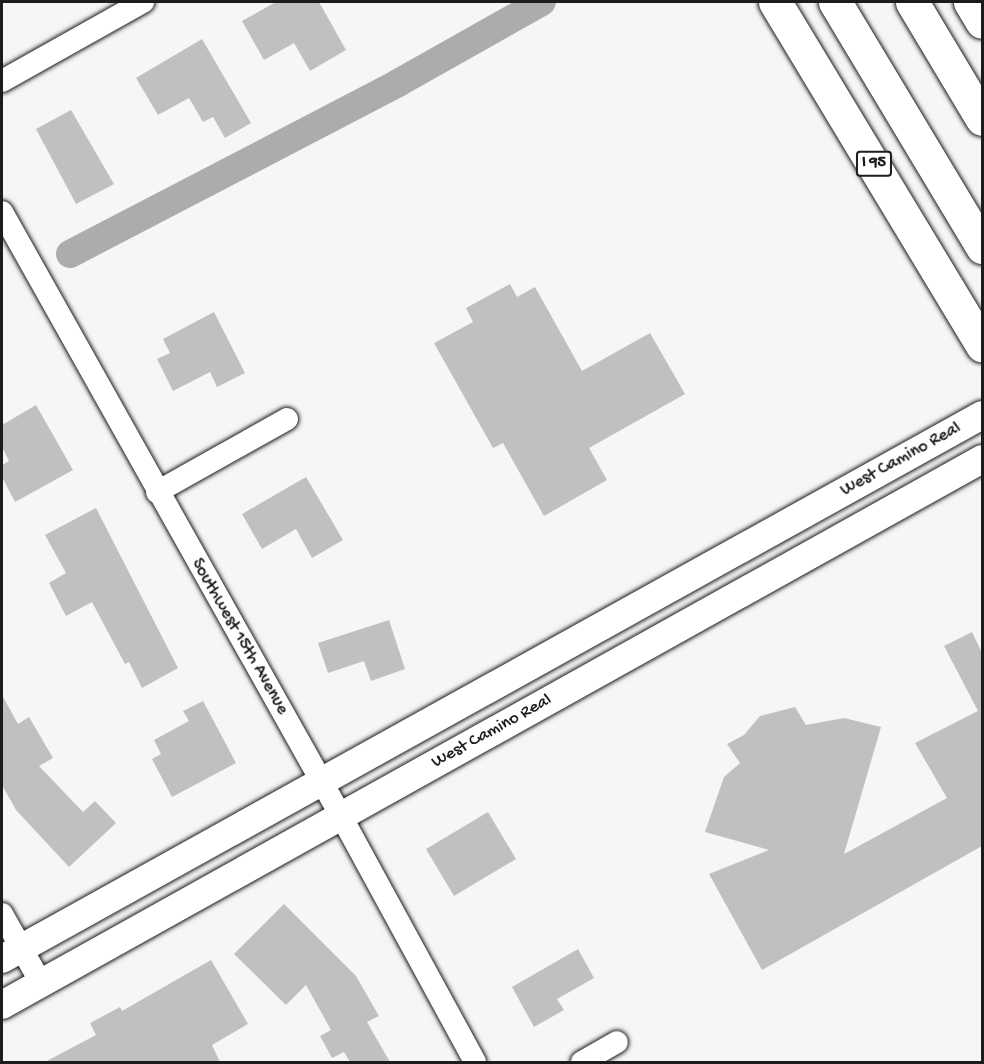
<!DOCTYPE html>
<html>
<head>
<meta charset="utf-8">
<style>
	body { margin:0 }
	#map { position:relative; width:984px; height:1064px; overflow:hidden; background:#f6f6f6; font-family:"Gochi Hand",sans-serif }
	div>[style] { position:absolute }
	.canal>* { height:28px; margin:-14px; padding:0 14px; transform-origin:14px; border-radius:14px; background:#acacac }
	.building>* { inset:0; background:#c0c0c0 }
	.roads { filter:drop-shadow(0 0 2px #1c1c1c) drop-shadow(0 0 2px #1c1c1c) }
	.minor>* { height:22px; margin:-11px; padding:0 11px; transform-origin:11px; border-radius:11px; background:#fff }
	.tertiary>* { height:28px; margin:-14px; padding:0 14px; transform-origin:14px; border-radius:14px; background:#fff }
	.motorway>* { height:33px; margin:-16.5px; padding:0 16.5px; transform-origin:16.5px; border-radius:16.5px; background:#fff }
	span { translate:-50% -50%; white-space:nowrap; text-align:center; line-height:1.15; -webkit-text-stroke:4.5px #fff; paint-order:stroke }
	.shield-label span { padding:2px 4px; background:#fff; border:2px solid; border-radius:4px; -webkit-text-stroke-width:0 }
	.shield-label { font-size:16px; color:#1c1c1c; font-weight:700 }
	.street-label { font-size:18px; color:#1c1c1c }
	.frame { position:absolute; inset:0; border:3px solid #1c1c1c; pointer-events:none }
</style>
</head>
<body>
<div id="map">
	<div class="canal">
		<i style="left:70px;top:254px;width:370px;rotate:-27.5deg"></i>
		<i style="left:398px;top:83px;width:165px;rotate:-29.4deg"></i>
	</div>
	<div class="building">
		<i style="clip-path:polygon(276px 2px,319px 2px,346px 50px,310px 71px,294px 43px,264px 60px,242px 21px)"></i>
		<i style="clip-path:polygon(202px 39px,251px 123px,225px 138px,213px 117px,203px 122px,189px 98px,158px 115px,136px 78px)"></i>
		<i style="clip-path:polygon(71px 110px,114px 184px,76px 204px,36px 129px)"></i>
		<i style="clip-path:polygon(510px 284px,517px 297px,535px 287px,582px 371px,650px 333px,685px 394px,589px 448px,607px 480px,544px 516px,503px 443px,493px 448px,434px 343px,473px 322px,466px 308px)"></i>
		<i style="clip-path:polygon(214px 312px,245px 373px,217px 387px,210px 372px,173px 391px,157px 359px,170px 353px,163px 339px)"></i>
		<i style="clip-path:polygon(36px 405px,73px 470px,15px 502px,2px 477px,2px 465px,9px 461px,2px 447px,2px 425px)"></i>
		<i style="clip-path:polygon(306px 477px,343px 540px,312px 558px,296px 529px,262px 549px,242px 514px)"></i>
		<i style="clip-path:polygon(96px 508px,178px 668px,142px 688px,129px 662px,125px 664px,92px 602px,66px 616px,49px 583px,66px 573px,45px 535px)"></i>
		<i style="clip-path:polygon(389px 620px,405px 669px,371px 681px,364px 661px,328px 673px,318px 643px)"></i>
		<i style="clip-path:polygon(972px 632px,982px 653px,982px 846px,762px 970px,709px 874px,769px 850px,705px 832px,724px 777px,740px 763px,727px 744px,744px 735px,760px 716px,795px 707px,806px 725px,844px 718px,881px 727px,844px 854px,947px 798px,915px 743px,978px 711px,944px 646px)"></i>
		<i style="clip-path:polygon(2px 695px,18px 724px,29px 717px,53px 758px,39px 766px,83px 812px,95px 801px,116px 823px,69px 867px,16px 810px,2px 785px)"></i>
		<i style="clip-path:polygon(203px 701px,236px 763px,172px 797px,152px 759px,161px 754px,154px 740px,189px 721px,183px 711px)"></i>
		<i style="clip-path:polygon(488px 812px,516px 859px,454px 896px,426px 849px)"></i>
		<i style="clip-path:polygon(284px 904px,356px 976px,379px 1016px,367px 1022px,390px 1062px,350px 1062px,344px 1052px,332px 1058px,320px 1036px,331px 1030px,306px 985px,286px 1005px,234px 954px)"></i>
		<i style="clip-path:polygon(578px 949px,594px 978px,557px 999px,564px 1010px,534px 1027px,512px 987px)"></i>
		<i style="clip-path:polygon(211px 960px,248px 1024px,212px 1045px,220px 1062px,45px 1062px,96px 1035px,90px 1023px,120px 1007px,122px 1011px)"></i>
	</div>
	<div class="roads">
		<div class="minor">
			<i style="left:2px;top:81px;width:162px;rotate:-29.3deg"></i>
			<i style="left:2px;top:212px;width:693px;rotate:60.7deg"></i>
			<i style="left:341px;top:816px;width:280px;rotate:61.4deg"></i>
			<i style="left:157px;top:492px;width:149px;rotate:-29.3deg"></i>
			<i style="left:2px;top:914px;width:79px;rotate:60.5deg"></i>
			<i style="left:582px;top:1062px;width:40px;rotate:-29.7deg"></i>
		</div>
		<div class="tertiary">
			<i style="left:2px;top:959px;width:1121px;rotate:-29.03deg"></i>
			<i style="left:2px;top:1005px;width:1122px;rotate:-29.12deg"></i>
		</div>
		<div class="motorway">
			<i style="left:775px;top:2px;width:401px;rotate:58.9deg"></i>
			<i style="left:835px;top:2px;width:286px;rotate:59deg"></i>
			<i style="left:912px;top:2px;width:136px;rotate:59.1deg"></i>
			<i style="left:970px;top:2px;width:23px;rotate:59deg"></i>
		</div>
	</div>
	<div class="shield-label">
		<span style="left:874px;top:164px">I 95</span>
	</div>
	<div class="street-label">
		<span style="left:901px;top:460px;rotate:-29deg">West Camino Real</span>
		<span style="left:239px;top:637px;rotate:60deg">Southwest 15th Avenue</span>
		<span style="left:492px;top:732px;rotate:-29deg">West Camino Real</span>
	</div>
	<div class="frame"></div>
</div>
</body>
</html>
